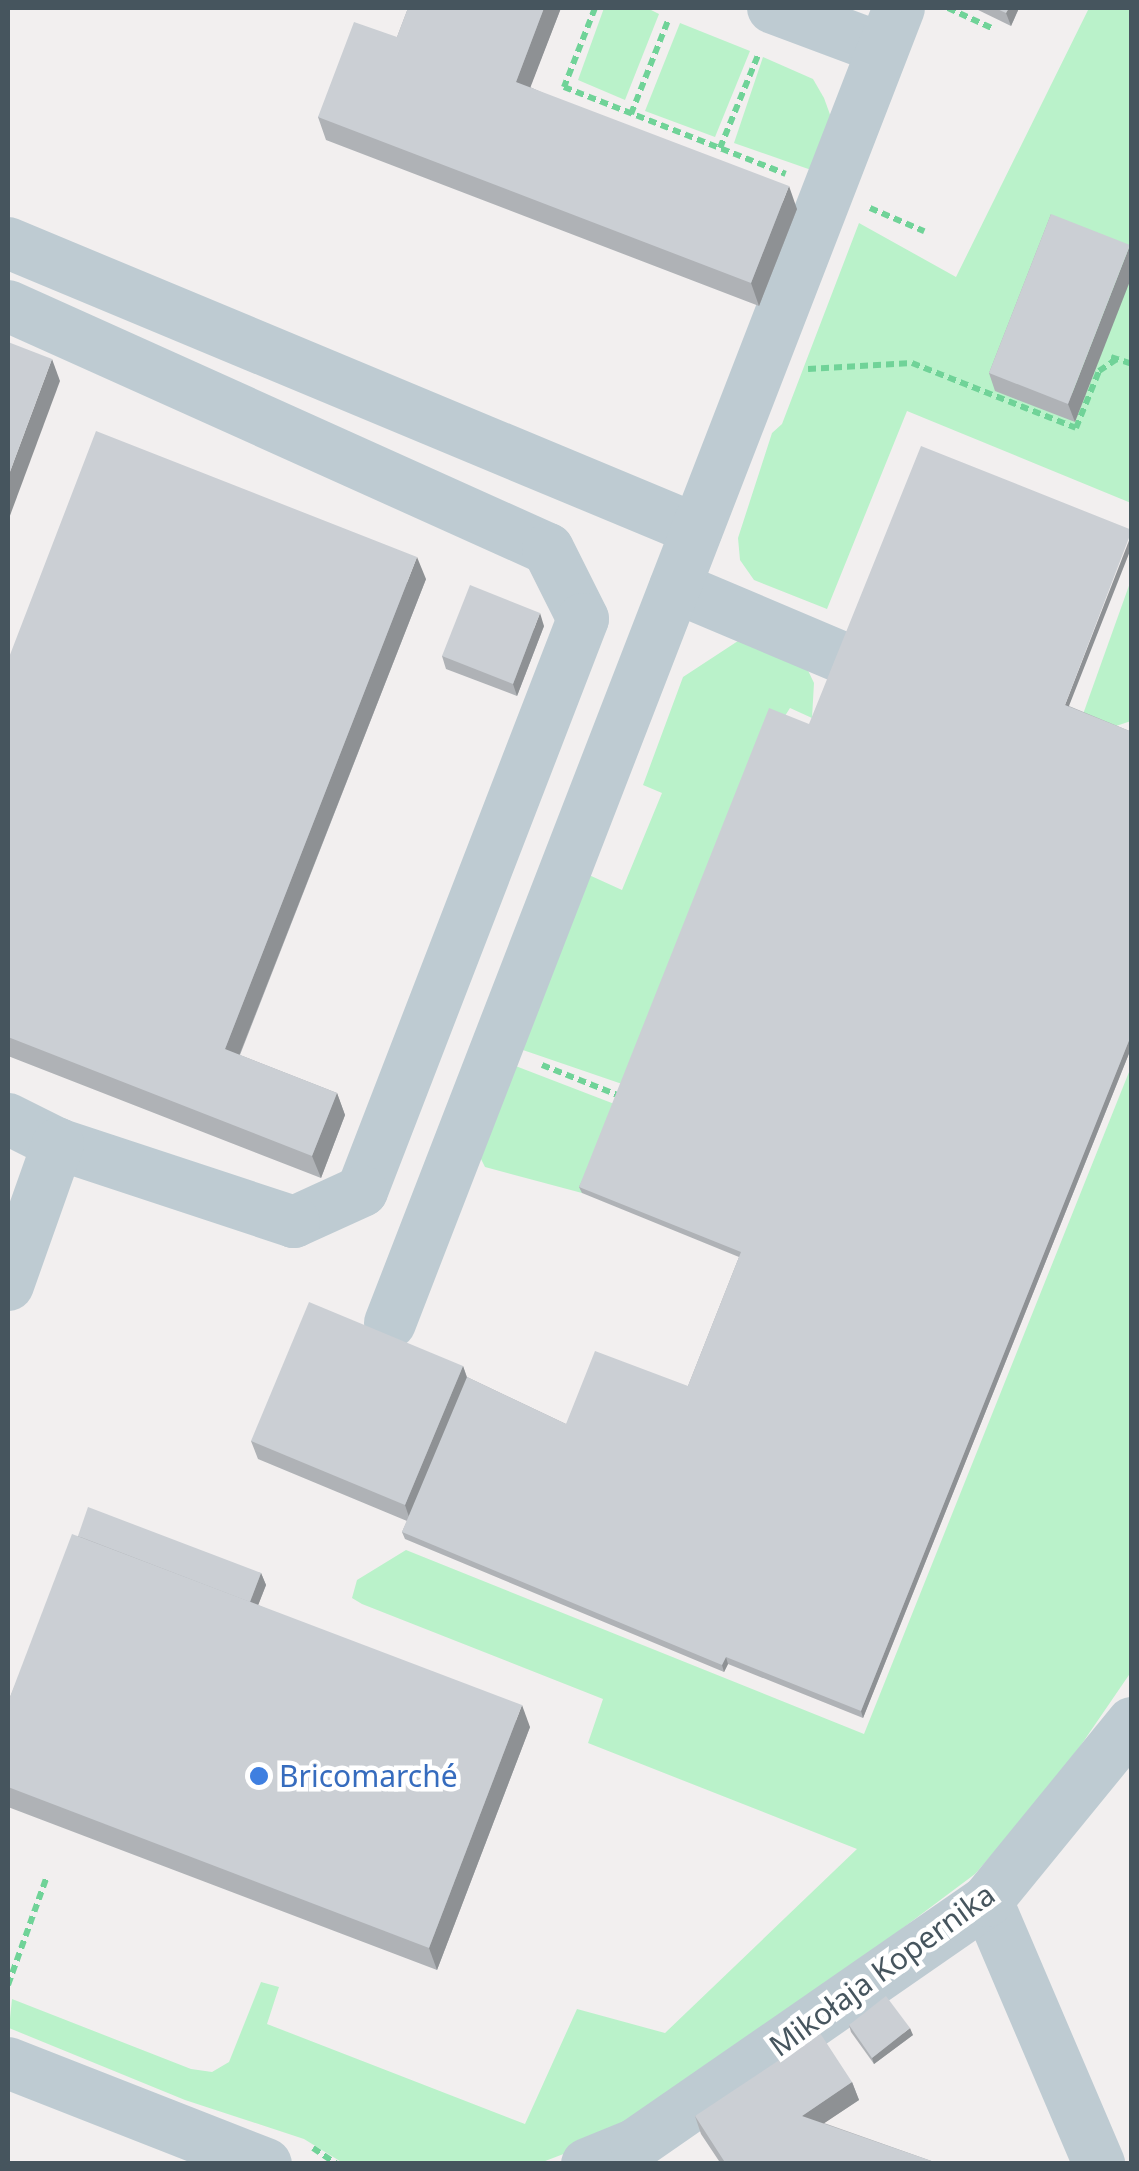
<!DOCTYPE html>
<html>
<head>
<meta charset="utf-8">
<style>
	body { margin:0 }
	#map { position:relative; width:1139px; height:2171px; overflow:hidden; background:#f2efef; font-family:"Noto Sans",sans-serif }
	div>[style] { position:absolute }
	.green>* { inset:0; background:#baf2ca }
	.path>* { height:6px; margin-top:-3px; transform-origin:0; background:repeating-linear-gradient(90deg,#70d398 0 8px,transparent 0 13px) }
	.minor>* { height:52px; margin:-26px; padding:0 26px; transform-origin:26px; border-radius:26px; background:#becbd2 }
	.wall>* { inset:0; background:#afb2b6 }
	.shaded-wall>* { inset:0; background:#8e9194 }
	.building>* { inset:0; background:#cbcfd4 }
	.dots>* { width:28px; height:28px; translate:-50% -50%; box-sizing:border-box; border:5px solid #fff; border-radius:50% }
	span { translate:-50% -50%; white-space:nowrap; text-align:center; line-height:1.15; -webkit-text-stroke:9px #fff; paint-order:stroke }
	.shop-label { font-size:30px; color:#366cbe }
	.left { translate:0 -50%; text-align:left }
	.street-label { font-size:30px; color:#46555e }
	.frame { position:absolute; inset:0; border:10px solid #46555e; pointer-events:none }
</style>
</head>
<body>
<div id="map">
	<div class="green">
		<i style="clip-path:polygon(604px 8px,647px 8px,659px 14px,625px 100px,578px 80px)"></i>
		<i style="clip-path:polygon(1089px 8px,1131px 8px,1131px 503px,907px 411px,827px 609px,754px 580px,740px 560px,738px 538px,772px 433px,782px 424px,859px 223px,956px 277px)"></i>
		<i style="clip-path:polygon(680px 23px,750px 51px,715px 137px,645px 111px)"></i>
		<i style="clip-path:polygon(763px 57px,813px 79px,824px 98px,832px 120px,817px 172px,734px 143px)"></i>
		<i style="clip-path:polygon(1131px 580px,1131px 721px,1116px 726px,1082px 717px)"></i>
		<i style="clip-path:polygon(741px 639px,803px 660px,814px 683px,812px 718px,790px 708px,783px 719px,625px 1085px,520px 1049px,589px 875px,622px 890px,662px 793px,643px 785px,683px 677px)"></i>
		<i style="clip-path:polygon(513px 1065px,617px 1105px,582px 1193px,485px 1167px,478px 1153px)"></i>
		<i style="clip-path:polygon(1131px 1067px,1131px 1672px,1055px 1783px,975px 1874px,704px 2077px,600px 2140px,540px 2163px,343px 2163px,304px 2139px,185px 2100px,9px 2028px,12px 1999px,191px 2069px,212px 2072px,229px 2062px,261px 1982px,279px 1987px,267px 2024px,525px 2124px,577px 2009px,665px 2033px,857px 1849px,588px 1743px,603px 1699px,362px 1604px,352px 1598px,357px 1580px,406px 1550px,864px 1734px)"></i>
	</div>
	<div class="path">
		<i style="left:595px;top:8px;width:85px;rotate:111.4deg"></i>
		<i style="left:564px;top:87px;width:238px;rotate:21.4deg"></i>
		<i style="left:948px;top:8px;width:51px;rotate:24.5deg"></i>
		<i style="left:631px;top:114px;width:103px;rotate:-68.4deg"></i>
		<i style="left:720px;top:148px;width:103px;rotate:-67.7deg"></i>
		<i style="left:870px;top:208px;width:59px;rotate:23.1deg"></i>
		<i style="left:1111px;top:357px;width:22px;rotate:18deg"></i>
		<i style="left:808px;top:369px;width:104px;rotate:-3.3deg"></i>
		<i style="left:912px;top:363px;width:176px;rotate:21.6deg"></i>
		<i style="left:1076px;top:428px;width:61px;rotate:-68deg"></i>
		<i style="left:1099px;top:371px;width:22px;rotate:-34deg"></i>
		<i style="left:542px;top:1065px;width:84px;rotate:21.7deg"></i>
		<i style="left:8px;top:1985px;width:113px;rotate:-70.3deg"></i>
		<i style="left:313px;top:2148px;width:29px;rotate:34deg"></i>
	</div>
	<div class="minor">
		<i style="left:773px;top:8px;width:117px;rotate:20.4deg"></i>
		<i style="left:8px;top:243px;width:746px;rotate:22.61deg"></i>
		<i style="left:8px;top:306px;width:592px;rotate:24.23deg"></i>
		<i style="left:548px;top:549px;width:78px;rotate:63.4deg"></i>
		<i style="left:583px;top:619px;width:613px;rotate:111.12deg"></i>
		<i style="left:362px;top:1191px;width:75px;rotate:155.5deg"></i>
		<i style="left:294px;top:1222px;width:249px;rotate:-161.7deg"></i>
		<i style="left:58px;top:1144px;width:56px;rotate:-153.4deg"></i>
		<i style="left:675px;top:587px;width:177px;rotate:22.9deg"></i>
		<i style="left:8px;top:1285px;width:150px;rotate:-70.5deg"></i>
		<i style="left:390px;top:1323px;width:1410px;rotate:-68.84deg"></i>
		<i style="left:987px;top:1901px;width:286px;rotate:66.9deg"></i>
		<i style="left:8px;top:2063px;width:277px;rotate:21.4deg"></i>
		<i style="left:587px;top:2164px;width:53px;rotate:-22.2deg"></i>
		<i style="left:636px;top:2144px;width:427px;rotate:-34.7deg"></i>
		<i style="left:987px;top:1901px;width:230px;rotate:-50.8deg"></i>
	</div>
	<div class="wall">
		<i style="clip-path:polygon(408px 8px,561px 8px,530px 87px,797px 209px,759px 306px,326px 140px,318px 117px,397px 37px)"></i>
		<i style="clip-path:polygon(974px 8px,1019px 8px,1011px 26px)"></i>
		<i style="clip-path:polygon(1051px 214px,1075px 422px,995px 391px,989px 373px)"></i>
		<i style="clip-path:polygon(426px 579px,240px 1055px,337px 1093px,345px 1115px,321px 1178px,8px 1056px,8px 660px)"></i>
		<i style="clip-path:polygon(544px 626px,517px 696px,446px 669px,442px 656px)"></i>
		<i style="clip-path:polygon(1069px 706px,1132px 732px,1132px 1046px,863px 1718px,728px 1664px,724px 1672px,405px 1539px,402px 1532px,407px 1521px,258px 1459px,251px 1441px,463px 1366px,467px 1377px,566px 1424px,688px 1386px,739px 1257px,582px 1193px,579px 1187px,809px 724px)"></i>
		<i style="clip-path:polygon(78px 1536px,261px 1573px,266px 1585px,258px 1605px,530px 1727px,437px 1970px,8px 1807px,8px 1702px)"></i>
		<i style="clip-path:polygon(849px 2025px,913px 2035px,874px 2064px,851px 2032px)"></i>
		<i style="clip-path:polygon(852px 2082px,859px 2100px,824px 2123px,940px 2164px,721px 2164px,701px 2134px,695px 2116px)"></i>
	</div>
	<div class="shaded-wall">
		<i style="clip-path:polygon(544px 8px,561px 8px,524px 104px,516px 82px)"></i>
		<i style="clip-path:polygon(1009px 8px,1019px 8px,1011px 26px,1006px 13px)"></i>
		<i style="clip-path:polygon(789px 186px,797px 209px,759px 306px,751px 283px)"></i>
		<i style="clip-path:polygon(1130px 245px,1132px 249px,1132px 276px,1075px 422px,1068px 404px)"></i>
		<i style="clip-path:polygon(52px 359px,60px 381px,8px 521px,8px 477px)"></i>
		<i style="clip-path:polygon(1132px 533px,1132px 546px,1067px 711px,1065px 705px)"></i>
		<i style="clip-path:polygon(417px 557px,426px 579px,233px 1071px,225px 1049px)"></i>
		<i style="clip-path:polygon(540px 613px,544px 626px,517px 696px,513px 684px)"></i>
		<i style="clip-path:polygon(1132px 1033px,1132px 1046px,863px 1718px,861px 1711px)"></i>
		<i style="clip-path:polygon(337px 1093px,345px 1115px,321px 1178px,312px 1156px)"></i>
		<i style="clip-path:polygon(463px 1366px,469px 1384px,411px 1523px,405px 1505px)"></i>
		<i style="clip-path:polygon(261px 1573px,266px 1585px,252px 1621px,247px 1609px)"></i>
		<i style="clip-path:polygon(726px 1657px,728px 1664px,724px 1672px,722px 1665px)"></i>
		<i style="clip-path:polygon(522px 1705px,530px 1727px,437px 1970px,429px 1948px)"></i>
		<i style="clip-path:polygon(910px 2028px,913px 2035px,874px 2064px,872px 2058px)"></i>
		<i style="clip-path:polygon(852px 2082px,859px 2100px,808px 2134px,802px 2116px)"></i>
	</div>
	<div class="building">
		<i style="clip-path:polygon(408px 8px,544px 8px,516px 82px,789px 186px,751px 283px,318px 117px,354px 22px,397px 37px)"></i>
		<i style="clip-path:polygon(995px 8px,1009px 8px,1006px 13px)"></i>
		<i style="clip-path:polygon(1051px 214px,1130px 245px,1068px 404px,989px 373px)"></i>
		<i style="clip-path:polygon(8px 342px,52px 359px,8px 477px)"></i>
		<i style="clip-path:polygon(96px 431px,417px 557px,225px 1049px,337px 1093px,312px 1156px,8px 1037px,8px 660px)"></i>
		<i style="clip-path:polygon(921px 446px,1132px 530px,1065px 705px,1132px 732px,1132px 1033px,861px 1711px,726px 1657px,722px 1665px,402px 1532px,467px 1377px,566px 1424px,595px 1351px,688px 1386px,741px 1252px,579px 1187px,769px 708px,809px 724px)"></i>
		<i style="clip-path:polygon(470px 585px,540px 613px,513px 684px,442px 656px)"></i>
		<i style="clip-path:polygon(309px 1302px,463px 1366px,405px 1505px,251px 1441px)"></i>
		<i style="clip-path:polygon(88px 1507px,261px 1573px,250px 1602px,78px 1536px)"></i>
		<i style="clip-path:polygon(72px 1534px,522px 1705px,429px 1948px,8px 1787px,8px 1702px)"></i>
		<i style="clip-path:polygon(886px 1996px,910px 2028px,872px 2058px,849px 2025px)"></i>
		<i style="clip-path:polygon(820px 2033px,852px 2082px,802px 2116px,940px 2164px,726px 2164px,695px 2116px)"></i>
	</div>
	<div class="dots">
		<i style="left:259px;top:1776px;background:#3f7fe0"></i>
	</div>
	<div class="shop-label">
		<span class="left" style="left:279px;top:1776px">Bricomarché</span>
	</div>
	<div class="street-label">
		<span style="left:882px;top:1970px;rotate:-36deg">Mikołaja Kopernika</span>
	</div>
	<div class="frame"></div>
</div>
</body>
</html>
